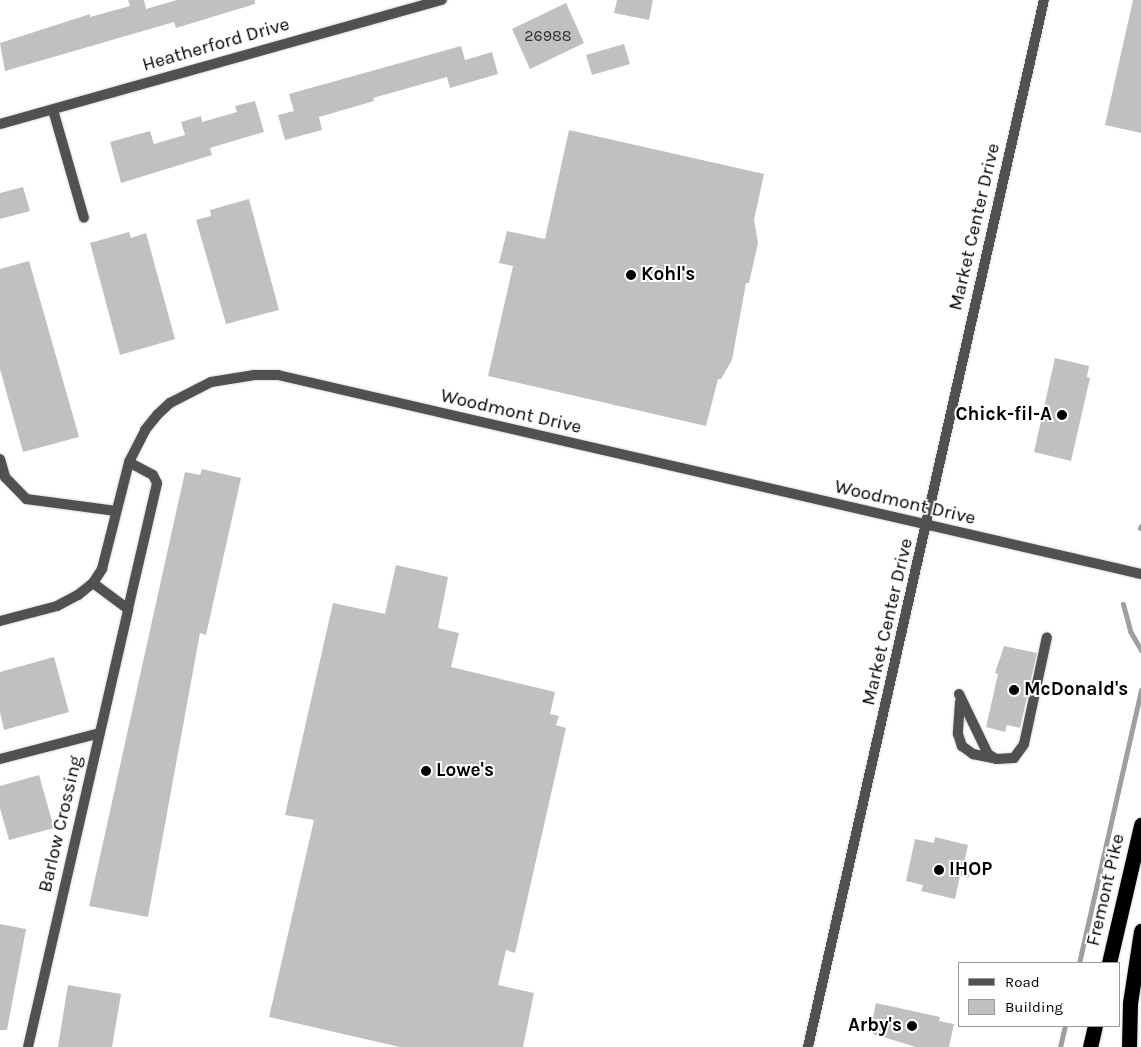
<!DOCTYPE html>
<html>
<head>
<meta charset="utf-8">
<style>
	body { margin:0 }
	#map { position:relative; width:1141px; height:1047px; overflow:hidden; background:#fff; font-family:Karla,sans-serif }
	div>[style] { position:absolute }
	.stream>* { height:5px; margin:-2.5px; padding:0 2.5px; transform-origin:2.5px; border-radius:2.5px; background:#9f9f9f }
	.building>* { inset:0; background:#c0c0c0 }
	.roads { filter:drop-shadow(0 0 1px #dbdbdb) drop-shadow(0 0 1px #dbdbdb) }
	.lane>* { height:10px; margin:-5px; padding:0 5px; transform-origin:5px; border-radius:5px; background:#515151 }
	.street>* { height:10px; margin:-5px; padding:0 5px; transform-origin:5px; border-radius:5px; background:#515151 }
	.highway>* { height:15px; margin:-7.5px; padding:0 7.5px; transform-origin:7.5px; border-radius:7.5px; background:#000 }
	.dots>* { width:14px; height:14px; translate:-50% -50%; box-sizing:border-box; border:2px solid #fff; border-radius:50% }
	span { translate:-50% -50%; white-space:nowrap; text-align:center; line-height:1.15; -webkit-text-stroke:4px #fff; paint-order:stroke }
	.number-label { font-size:16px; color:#303030 }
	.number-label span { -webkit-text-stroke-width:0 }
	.street-label { font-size:19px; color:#000 }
	.poi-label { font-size:19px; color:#000; font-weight:700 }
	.left { translate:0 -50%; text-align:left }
	.right { translate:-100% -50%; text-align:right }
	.legend { position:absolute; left:958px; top:962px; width:162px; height:65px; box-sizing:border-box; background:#fff; border:1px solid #999; margin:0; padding:6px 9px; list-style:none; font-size:15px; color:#000 }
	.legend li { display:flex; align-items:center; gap:10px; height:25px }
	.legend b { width:25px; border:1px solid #999 }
</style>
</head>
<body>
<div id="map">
	<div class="stream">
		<i style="left:1140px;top:528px;width:2px;rotate:-63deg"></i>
		<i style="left:1123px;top:604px;width:28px;rotate:75deg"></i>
		<i style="left:1130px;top:631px;width:22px;rotate:60deg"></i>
		<i style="left:1079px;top:963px;width:280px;rotate:-77.2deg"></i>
		<i style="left:1060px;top:1047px;width:22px;rotate:-77deg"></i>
	</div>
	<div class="building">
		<i style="clip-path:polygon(128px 0,144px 0,146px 9px,177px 0,255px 0,255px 4px,176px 28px,174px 22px,5px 71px,0 43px,90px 14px,90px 17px,130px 6px)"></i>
		<i style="clip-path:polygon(617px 0,653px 0,649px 20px,614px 13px)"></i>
		<i style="clip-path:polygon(1133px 0,1141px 0,1141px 133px,1105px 125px)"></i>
		<i style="clip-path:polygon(566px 3px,584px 43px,530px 69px,512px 29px)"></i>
		<i style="clip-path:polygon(624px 44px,630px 64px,592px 75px,586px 55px)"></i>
		<i style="clip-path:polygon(461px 46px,465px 60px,492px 52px,498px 74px,450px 88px,447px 77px,373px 98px,374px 101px,319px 117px,322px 130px,285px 140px,278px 115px,294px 111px,289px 94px)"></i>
		<i style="clip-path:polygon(255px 101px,264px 132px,210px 148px,212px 155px,121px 183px,110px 142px,150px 131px,154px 144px,185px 135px,181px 122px,201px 116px,202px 122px,237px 112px,235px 106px)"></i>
		<i style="clip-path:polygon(569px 130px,764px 174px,754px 220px,758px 243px,749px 283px,746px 283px,732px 360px,721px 379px,718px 379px,706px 426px,488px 376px,513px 266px,499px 263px,507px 231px,545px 239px)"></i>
		<i style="clip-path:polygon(23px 187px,30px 211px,0 219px,0 193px)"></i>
		<i style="clip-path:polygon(249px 199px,279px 310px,226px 324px,196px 220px,211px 216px,210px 210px)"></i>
		<i style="clip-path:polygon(129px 232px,131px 238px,146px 233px,175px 339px,120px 355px,90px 243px)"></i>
		<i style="clip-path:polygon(29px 261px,79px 437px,23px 452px,0 369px,0 269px)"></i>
		<i style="clip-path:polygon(1055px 358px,1089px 366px,1087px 377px,1090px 378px,1071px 461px,1034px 452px)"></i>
		<i style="clip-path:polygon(202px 469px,241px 478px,206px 635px,200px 633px,148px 917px,89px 906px,185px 472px,200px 475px)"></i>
		<i style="clip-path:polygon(396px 565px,448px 577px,438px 628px,459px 633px,451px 667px,555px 692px,550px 714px,559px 716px,556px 725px,566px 728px,515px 953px,506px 950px,498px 985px,534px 993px,523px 1047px,400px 1047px,269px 1017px,314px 820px,285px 815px,333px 603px,385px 614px)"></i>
		<i style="clip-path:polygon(1004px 646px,1037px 653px,1020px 728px,1007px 725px,1005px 732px,986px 727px,998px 674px,995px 673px)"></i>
		<i style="clip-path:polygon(54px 657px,69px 712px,4px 730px,0 712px,0 672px)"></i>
		<i style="clip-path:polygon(39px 775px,54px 828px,9px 840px,0 808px,0 786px)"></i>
		<i style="clip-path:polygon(935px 837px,968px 845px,964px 863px,972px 865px,969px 878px,960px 876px,955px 899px,921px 891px,923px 885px,906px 881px,915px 839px,934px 843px)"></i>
		<i style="clip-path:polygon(0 924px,26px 929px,7px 1030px,0 1030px)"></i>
		<i style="clip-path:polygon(68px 985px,121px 994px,112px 1047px,58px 1047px)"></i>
		<i style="clip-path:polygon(876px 1003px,940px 1017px,939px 1021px,954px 1024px,949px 1047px,916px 1047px,873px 1034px,874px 1028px,871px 1027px)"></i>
	</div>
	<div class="roads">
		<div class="lane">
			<i style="left:959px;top:694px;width:67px;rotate:64.2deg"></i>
			<i style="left:988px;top:754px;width:9px;rotate:32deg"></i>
			<i style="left:996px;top:759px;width:18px;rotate:-3deg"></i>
			<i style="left:1014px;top:758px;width:17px;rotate:-54deg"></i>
			<i style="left:1024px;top:744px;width:109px;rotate:-77.9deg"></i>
			<i style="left:960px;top:702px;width:32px;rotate:94deg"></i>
			<i style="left:958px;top:734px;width:13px;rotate:72deg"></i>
			<i style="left:962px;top:746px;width:14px;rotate:36deg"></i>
			<i style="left:973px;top:754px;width:19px;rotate:12deg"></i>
		</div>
		<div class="street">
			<i style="left:53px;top:110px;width:112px;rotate:74deg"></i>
			<i style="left:0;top:124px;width:459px;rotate:-15.7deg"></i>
			<i style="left:0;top:459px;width:19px;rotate:74deg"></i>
			<i style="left:5px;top:477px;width:30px;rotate:46deg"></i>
			<i style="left:26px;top:499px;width:91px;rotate:7.6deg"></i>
			<i style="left:128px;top:609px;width:129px;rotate:-77deg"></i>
			<i style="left:157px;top:483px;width:9px;rotate:-117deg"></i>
			<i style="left:153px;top:475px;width:27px;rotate:-152deg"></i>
			<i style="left:0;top:621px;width:59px;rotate:-14.7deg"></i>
			<i style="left:57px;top:606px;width:24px;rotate:-28deg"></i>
			<i style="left:78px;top:595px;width:19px;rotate:-39deg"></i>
			<i style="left:93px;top:583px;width:17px;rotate:-57deg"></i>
			<i style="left:102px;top:569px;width:110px;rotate:-75.8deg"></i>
			<i style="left:129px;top:462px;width:36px;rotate:-63deg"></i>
			<i style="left:145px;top:430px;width:19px;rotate:-51deg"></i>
			<i style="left:157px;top:415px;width:18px;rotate:-43deg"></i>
			<i style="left:170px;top:403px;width:46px;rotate:-27.1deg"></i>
			<i style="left:211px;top:382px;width:44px;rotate:-9.2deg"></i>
			<i style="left:254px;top:375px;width:24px"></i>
			<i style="left:278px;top:375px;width:886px;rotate:12.98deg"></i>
			<i style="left:0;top:759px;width:103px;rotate:-14.6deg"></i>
			<i style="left:28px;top:1047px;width:449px;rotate:-77.1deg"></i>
			<i style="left:128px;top:609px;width:44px;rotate:-143.4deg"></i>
			<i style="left:808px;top:1047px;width:1073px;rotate:-77.3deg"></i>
		</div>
		<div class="highway">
			<i style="left:1109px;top:963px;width:142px;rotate:-76.9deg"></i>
			<i style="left:1090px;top:1047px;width:22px;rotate:-77deg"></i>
			<i style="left:1129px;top:1047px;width:44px;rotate:-88.7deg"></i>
			<i style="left:1130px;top:1003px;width:73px;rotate:-81.3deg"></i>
		</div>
	</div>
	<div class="dots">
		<i style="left:631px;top:275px;background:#000"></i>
		<i style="left:1062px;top:415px;background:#000"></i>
		<i style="left:1014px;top:690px;background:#000"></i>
		<i style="left:426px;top:771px;background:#000"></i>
		<i style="left:939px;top:870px;background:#000"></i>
		<i style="left:912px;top:1026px;background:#000"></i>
	</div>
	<div class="number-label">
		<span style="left:548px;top:36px">26988</span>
	</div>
	<div class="street-label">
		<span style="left:216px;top:45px;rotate:-16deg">Heatherford Drive</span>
		<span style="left:975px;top:227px;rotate:-77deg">Market Center Drive</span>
		<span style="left:511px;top:412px;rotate:13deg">Woodmont Drive</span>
		<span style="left:905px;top:503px;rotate:13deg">Woodmont Drive</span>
		<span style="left:888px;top:622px;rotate:-77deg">Market Center Drive</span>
		<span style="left:61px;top:824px;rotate:-77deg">Barlow Crossing</span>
		<span style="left:1106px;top:890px;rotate:-77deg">Fremont Pike</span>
	</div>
	<div class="poi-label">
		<span class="left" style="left:641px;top:275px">Kohl's</span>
		<span class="right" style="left:1052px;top:415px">Chick-fil-A</span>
		<span class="left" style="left:1024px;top:690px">McDonald's</span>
		<span class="left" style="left:436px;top:771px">Lowe's</span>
		<span class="left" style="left:949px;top:870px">IHOP</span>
		<span class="right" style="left:902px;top:1026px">Arby's</span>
	</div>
	<ul class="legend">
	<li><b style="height:6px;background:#515151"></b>Road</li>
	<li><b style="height:14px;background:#c0c0c0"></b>Building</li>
	</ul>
</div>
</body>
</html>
